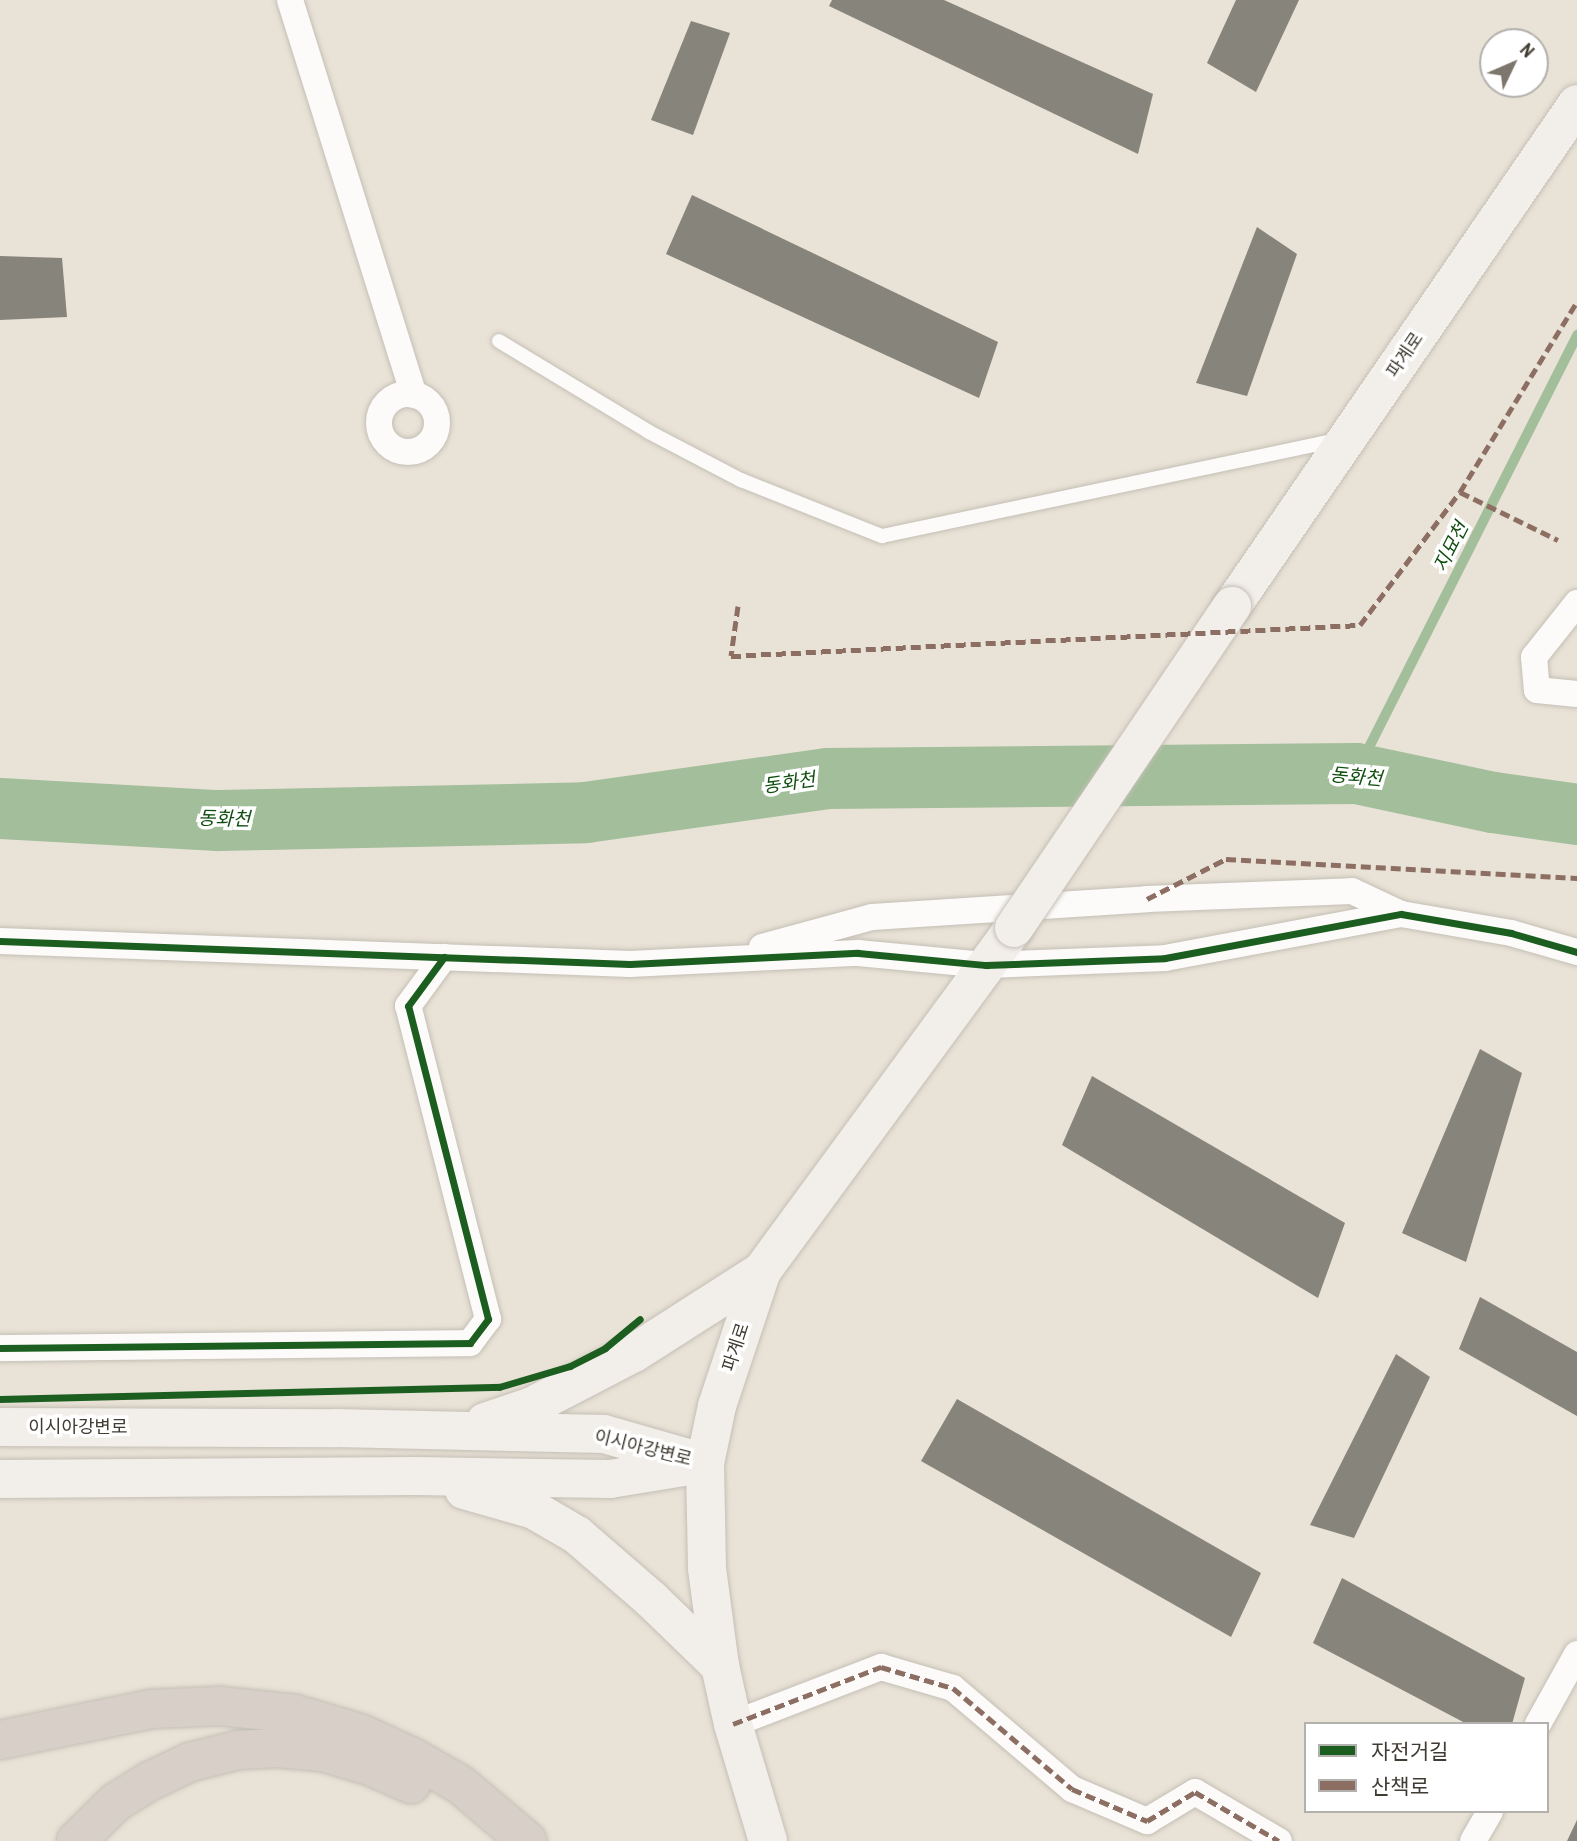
<!DOCTYPE html>
<html>
<head>
<meta charset="utf-8">
<style>
	body { margin:0 }
	#map { position:relative; width:1577px; height:1841px; overflow:hidden; background:#e9e2d6; font-family:"Archivo Narrow","Noto Sans KR",sans-serif }
	div>[style] { position:absolute }
	.stream>* { height:10px; margin:-5px; padding:0 5px; transform-origin:5px; border-radius:5px; background:#a2be9a }
	.river>* { height:61px; margin:-30.5px; padding:0 30.5px; transform-origin:30.5px; border-radius:30.5px; background:#a2be9a }
	.building>* { inset:0; background:#87847b }
	.roads { filter:drop-shadow(0 0 2px #c4bfb6) drop-shadow(0 0 2px #c4bfb6) }
	.lane>* { height:14px; margin:-7px; padding:0 7px; transform-origin:7px; border-radius:7px; background:#fcfbf9 }
	.street>* { height:26px; margin:-13px; padding:0 13px; transform-origin:13px; border-radius:13px; background:#fcfbf9 }
	.street>.ring { margin:-13px; padding:0; box-sizing:content-box; background:none; border:26px solid #fcfbf9; border-radius:50% }
	.secondary>* { height:38px; margin:-19px; padding:0 19px; transform-origin:19px; border-radius:19px; background:#f2eeea }
	.highway>* { height:38px; margin:-19px; padding:0 19px; transform-origin:19px; border-radius:19px; background:#d8cfc9 }
	.bridges { filter:drop-shadow(0 0 2px #c4bfb6) drop-shadow(0 0 2px #c4bfb6) }
	.secondary-bridge>* { height:38px; margin:-19px; padding:0 19px; transform-origin:19px; border-radius:19px; background:#f2eeea }
	.quiet>* { height:5px; margin-top:-2.5px; transform-origin:0; background:repeating-linear-gradient(90deg,#8d6e63 0 10px,transparent 0 15px) }
	.cycleway>* { height:7px; margin:-3.5px; padding:0 3.5px; transform-origin:3.5px; border-radius:3.5px; background:#1b5e20 }
	span { translate:-50% -50%; white-space:nowrap; text-align:center; line-height:1.15; -webkit-text-stroke:7px #fff; paint-order:stroke }
	.street-label { font-size:18px; color:#413c33 }
	.water-label { font-size:19px; color:#104e10; font-style:italic }
	.legend { position:absolute; left:1304px; top:1722px; width:245px; height:91px; box-sizing:border-box; background:#fff; border:2px solid #b3b1ad; margin:0; padding:9px 12px; list-style:none; font-size:21px; color:#413c33 }
	.legend li { display:flex; align-items:center; gap:14px; height:35px }
	.legend b { width:35px; border:2px solid #b3b1ad }
	.north { position:absolute; left:1479px; top:28px; width:70px; height:70px; box-sizing:border-box; background:#fff; border:2px solid #b3b1ad; border-radius:50%; rotate:46deg; font-size:19px; font-weight:700; line-height:28px; text-align:center; color:#413c33 }
	.north::after { content:''; display:block; margin:auto; width:24px; height:32px; background:#7c766c; clip-path:polygon(50% 0,100% 100%,50% 72%,0 100%) }
</style>
</head>
<body>
<div id="map">
	<div class="stream">
		<i style="left:1356px;top:773px;width:491px;rotate:-63.2deg"></i>
	</div>
	<div class="river">
		<i style="left:0;top:808px;width:218px;rotate:3.2deg"></i>
		<i style="left:218px;top:820px;width:367px;rotate:-1.2deg"></i>
		<i style="left:585px;top:812px;width:243px;rotate:-8deg"></i>
		<i style="left:826px;top:778px;width:530px;rotate:-0.54deg"></i>
		<i style="left:1356px;top:773px;width:140px;rotate:12deg"></i>
		<i style="left:1493px;top:802px;width:85px;rotate:8.1deg"></i>
	</div>
	<div class="building">
		<i style="clip-path:polygon(832px 0,944px 0,1153px 94px,1138px 154px,829px 6px)"></i>
		<i style="clip-path:polygon(1236px 0,1299px 0,1256px 92px,1207px 63px)"></i>
		<i style="clip-path:polygon(691px 21px,730px 33px,693px 135px,651px 120px)"></i>
		<i style="clip-path:polygon(692px 195px,998px 342px,979px 398px,666px 254px)"></i>
		<i style="clip-path:polygon(1257px 227px,1297px 254px,1247px 396px,1196px 383px)"></i>
		<i style="clip-path:polygon(0 256px,62px 258px,67px 317px,0 320px)"></i>
		<i style="clip-path:polygon(1480px 1049px,1522px 1073px,1466px 1262px,1402px 1233px)"></i>
		<i style="clip-path:polygon(1092px 1076px,1345px 1223px,1318px 1298px,1062px 1145px)"></i>
		<i style="clip-path:polygon(1480px 1297px,1577px 1352px,1577px 1416px,1459px 1349px)"></i>
		<i style="clip-path:polygon(1396px 1354px,1430px 1377px,1354px 1538px,1310px 1525px)"></i>
		<i style="clip-path:polygon(957px 1399px,1261px 1573px,1231px 1637px,921px 1461px)"></i>
		<i style="clip-path:polygon(1342px 1578px,1525px 1678px,1512px 1724px,1467px 1724px,1313px 1643px)"></i>
		<i style="clip-path:polygon(1577px 1820px,1577px 1841px,1567px 1841px)"></i>
	</div>
	<div class="roads">
		<div class="lane">
			<i style="left:499px;top:341px;width:175px;rotate:31.2deg"></i>
			<i style="left:649px;top:432px;width:104px;rotate:27.6deg"></i>
			<i style="left:741px;top:480px;width:152px;rotate:21.7deg"></i>
			<i style="left:882px;top:536px;width:467px;rotate:-11.9deg"></i>
		</div>
		<div class="street">
			<i style="left:290px;top:0;width:414px;rotate:72.6deg"></i>
			<i class="ring" style="left:379px;top:394px;width:32px;height:32px"></i>
			<i style="left:1577px;top:603px;width:69px;rotate:128.5deg"></i>
			<i style="left:1534px;top:657px;width:33px;rotate:85deg"></i>
			<i style="left:1537px;top:690px;width:40px;rotate:5.7deg"></i>
			<i style="left:0;top:941px;width:630px;rotate:2.09deg"></i>
			<i style="left:630px;top:964px;width:228px;rotate:-2.8deg"></i>
			<i style="left:858px;top:953px;width:129px;rotate:5.4deg"></i>
			<i style="left:986px;top:965px;width:179px;rotate:-2.2deg"></i>
			<i style="left:1165px;top:958px;width:240px;rotate:-10.6deg"></i>
			<i style="left:1401px;top:914px;width:112px;rotate:9.8deg"></i>
			<i style="left:1511px;top:933px;width:69px;rotate:16.1deg"></i>
			<i style="left:762px;top:947px;width:114px;rotate:-15.3deg"></i>
			<i style="left:872px;top:917px;width:276px;rotate:-3.7deg"></i>
			<i style="left:1147px;top:899px;width:205px;rotate:-2.2deg"></i>
			<i style="left:1352px;top:891px;width:54px;rotate:25.1deg"></i>
			<i style="left:0;top:1348px;width:470px;rotate:-0.6deg"></i>
			<i style="left:470px;top:1343px;width:30px;rotate:-53deg"></i>
			<i style="left:488px;top:1319px;width:323px;rotate:-104.3deg"></i>
			<i style="left:408px;top:1006px;width:61px;rotate:-53.7deg"></i>
			<i style="left:733px;top:1724px;width:159px;rotate:-21.1deg"></i>
			<i style="left:881px;top:1667px;width:75px;rotate:16.3deg"></i>
			<i style="left:953px;top:1688px;width:156px;rotate:40.3deg"></i>
			<i style="left:1072px;top:1789px;width:82px;rotate:23.1deg"></i>
			<i style="left:1147px;top:1821px;width:56px;rotate:-31.1deg"></i>
			<i style="left:1195px;top:1792px;width:97px;rotate:30.3deg"></i>
			<i style="left:1538px;top:1724px;width:80px;rotate:-60.9deg"></i>
			<i style="left:1473px;top:1841px;width:34px;rotate:-60deg"></i>
		</div>
		<div class="secondary">
			<i style="left:1232px;top:606px;width:609px;rotate:-55.5deg"></i>
			<i style="left:485px;top:1422px;width:50px;rotate:-18.8deg"></i>
			<i style="left:532px;top:1406px;width:115px;rotate:-27.5deg"></i>
			<i style="left:634px;top:1353px;width:152px;rotate:-32.6deg"></i>
			<i style="left:0;top:1427px;width:337px;rotate:0.2deg"></i>
			<i style="left:337px;top:1428px;width:267px;rotate:1.3deg"></i>
			<i style="left:604px;top:1434px;width:105px;rotate:16deg"></i>
			<i style="left:0;top:1479px;width:415px;rotate:-0.4deg"></i>
			<i style="left:415px;top:1476px;width:195px;rotate:0.9deg"></i>
			<i style="left:610px;top:1479px;width:87px;rotate:-9.2deg"></i>
			<i style="left:464px;top:1490px;width:73px;rotate:15.9deg"></i>
			<i style="left:534px;top:1510px;width:50px;rotate:30.2deg"></i>
			<i style="left:577px;top:1535px;width:99px;rotate:40.9deg"></i>
			<i style="left:652px;top:1600px;width:95px;rotate:44.1deg"></i>
			<i style="left:768px;top:1841px;width:122px;rotate:-106.7deg"></i>
			<i style="left:733px;top:1724px;width:59px;rotate:-102.6deg"></i>
			<i style="left:720px;top:1666px;width:99px;rotate:-97.6deg"></i>
			<i style="left:707px;top:1568px;width:105px;rotate:-91.1deg"></i>
			<i style="left:705px;top:1463px;width:58px;rotate:-78.1deg"></i>
			<i style="left:717px;top:1406px;width:142px;rotate:-71.6deg"></i>
			<i style="left:762px;top:1271px;width:426px;rotate:-53.7deg"></i>
		</div>
		<div class="highway">
			<i style="left:0;top:1740px;width:154px;rotate:-11.6deg"></i>
			<i style="left:151px;top:1709px;width:69px;rotate:-2.5deg"></i>
			<i style="left:220px;top:1706px;width:75px;rotate:6.1deg"></i>
			<i style="left:295px;top:1714px;width:70px;rotate:16.6deg"></i>
			<i style="left:362px;top:1734px;width:55px;rotate:24.7deg"></i>
			<i style="left:412px;top:1757px;width:56px;rotate:29.7deg"></i>
			<i style="left:461px;top:1785px;width:87px;rotate:40.3deg"></i>
			<i style="left:76px;top:1841px;width:56px;rotate:-44.3deg"></i>
			<i style="left:116px;top:1802px;width:40px;rotate:-32deg"></i>
			<i style="left:150px;top:1781px;width:44px;rotate:-25.4deg"></i>
			<i style="left:190px;top:1762px;width:49px;rotate:-14deg"></i>
			<i style="left:238px;top:1750px;width:39px;rotate:-3deg"></i>
			<i style="left:277px;top:1748px;width:46px;rotate:5deg"></i>
			<i style="left:323px;top:1752px;width:49px;rotate:16.6deg"></i>
			<i style="left:370px;top:1766px;width:45px;rotate:23.7deg"></i>
		</div>
	</div>
	<div class="bridges">
		<div class="secondary-bridge">
			<i style="left:1014px;top:928px;width:389px;rotate:-55.9deg"></i>
		</div>
	</div>
	<div class="quiet">
		<i style="left:1460px;top:492px;width:109px;rotate:26.1deg"></i>
		<i style="left:738px;top:606px;width:50px;rotate:98deg"></i>
		<i style="left:731px;top:656px;width:630px;rotate:-2.82deg"></i>
		<i style="left:1360px;top:625px;width:166px;rotate:-53.1deg"></i>
		<i style="left:1460px;top:492px;width:223px;rotate:-58.4deg"></i>
		<i style="left:1147px;top:899px;width:89px;rotate:-26.9deg"></i>
		<i style="left:1226px;top:859px;width:352px;rotate:3.1deg"></i>
		<i style="left:733px;top:1724px;width:159px;rotate:-21.1deg"></i>
		<i style="left:881px;top:1667px;width:75px;rotate:16.3deg"></i>
		<i style="left:953px;top:1688px;width:156px;rotate:40.3deg"></i>
		<i style="left:1072px;top:1789px;width:82px;rotate:23.1deg"></i>
		<i style="left:1147px;top:1821px;width:56px;rotate:-31.1deg"></i>
		<i style="left:1195px;top:1792px;width:97px;rotate:30.3deg"></i>
	</div>
	<div class="cycleway">
		<i style="left:0;top:941px;width:630px;rotate:2.09deg"></i>
		<i style="left:630px;top:964px;width:228px;rotate:-2.8deg"></i>
		<i style="left:858px;top:953px;width:129px;rotate:5.4deg"></i>
		<i style="left:986px;top:965px;width:179px;rotate:-2.2deg"></i>
		<i style="left:1165px;top:958px;width:240px;rotate:-10.6deg"></i>
		<i style="left:1401px;top:914px;width:112px;rotate:9.8deg"></i>
		<i style="left:1511px;top:933px;width:69px;rotate:16.1deg"></i>
		<i style="left:0;top:1348px;width:470px;rotate:-0.6deg"></i>
		<i style="left:470px;top:1343px;width:30px;rotate:-53deg"></i>
		<i style="left:488px;top:1319px;width:323px;rotate:-104.3deg"></i>
		<i style="left:408px;top:1006px;width:61px;rotate:-53.7deg"></i>
		<i style="left:0;top:1399px;width:499px;rotate:-1.4deg"></i>
		<i style="left:499px;top:1387px;width:74px;rotate:-16.5deg"></i>
		<i style="left:570px;top:1366px;width:39px;rotate:-27deg"></i>
		<i style="left:605px;top:1348px;width:45px;rotate:-39.6deg"></i>
	</div>
	<div class="street-label">
		<span style="left:1405px;top:355px;rotate:-56deg">파계로</span>
		<span style="left:736px;top:1347px;rotate:-72deg">파계로</span>
		<span style="left:78px;top:1427px">이시아강변로</span>
		<span style="left:643px;top:1448px;rotate:14deg">이시아강변로</span>
	</div>
	<div class="water-label">
		<span style="left:1451px;top:547px;rotate:-63deg">지묘천</span>
		<span style="left:1356px;top:777px;rotate:5deg">동화천</span>
		<span style="left:789px;top:783px;rotate:-8deg">동화천</span>
		<span style="left:224px;top:819px;rotate:1deg">동화천</span>
	</div>
	<ul class="legend">
	<li><b style="height:9px;background:#1b5e20"></b>자전거길</li>
	<li><b style="height:9px;background:#8d6e63"></b>산책로</li>
	</ul>
	<div class="north">N</div>
</div>
</body>
</html>
